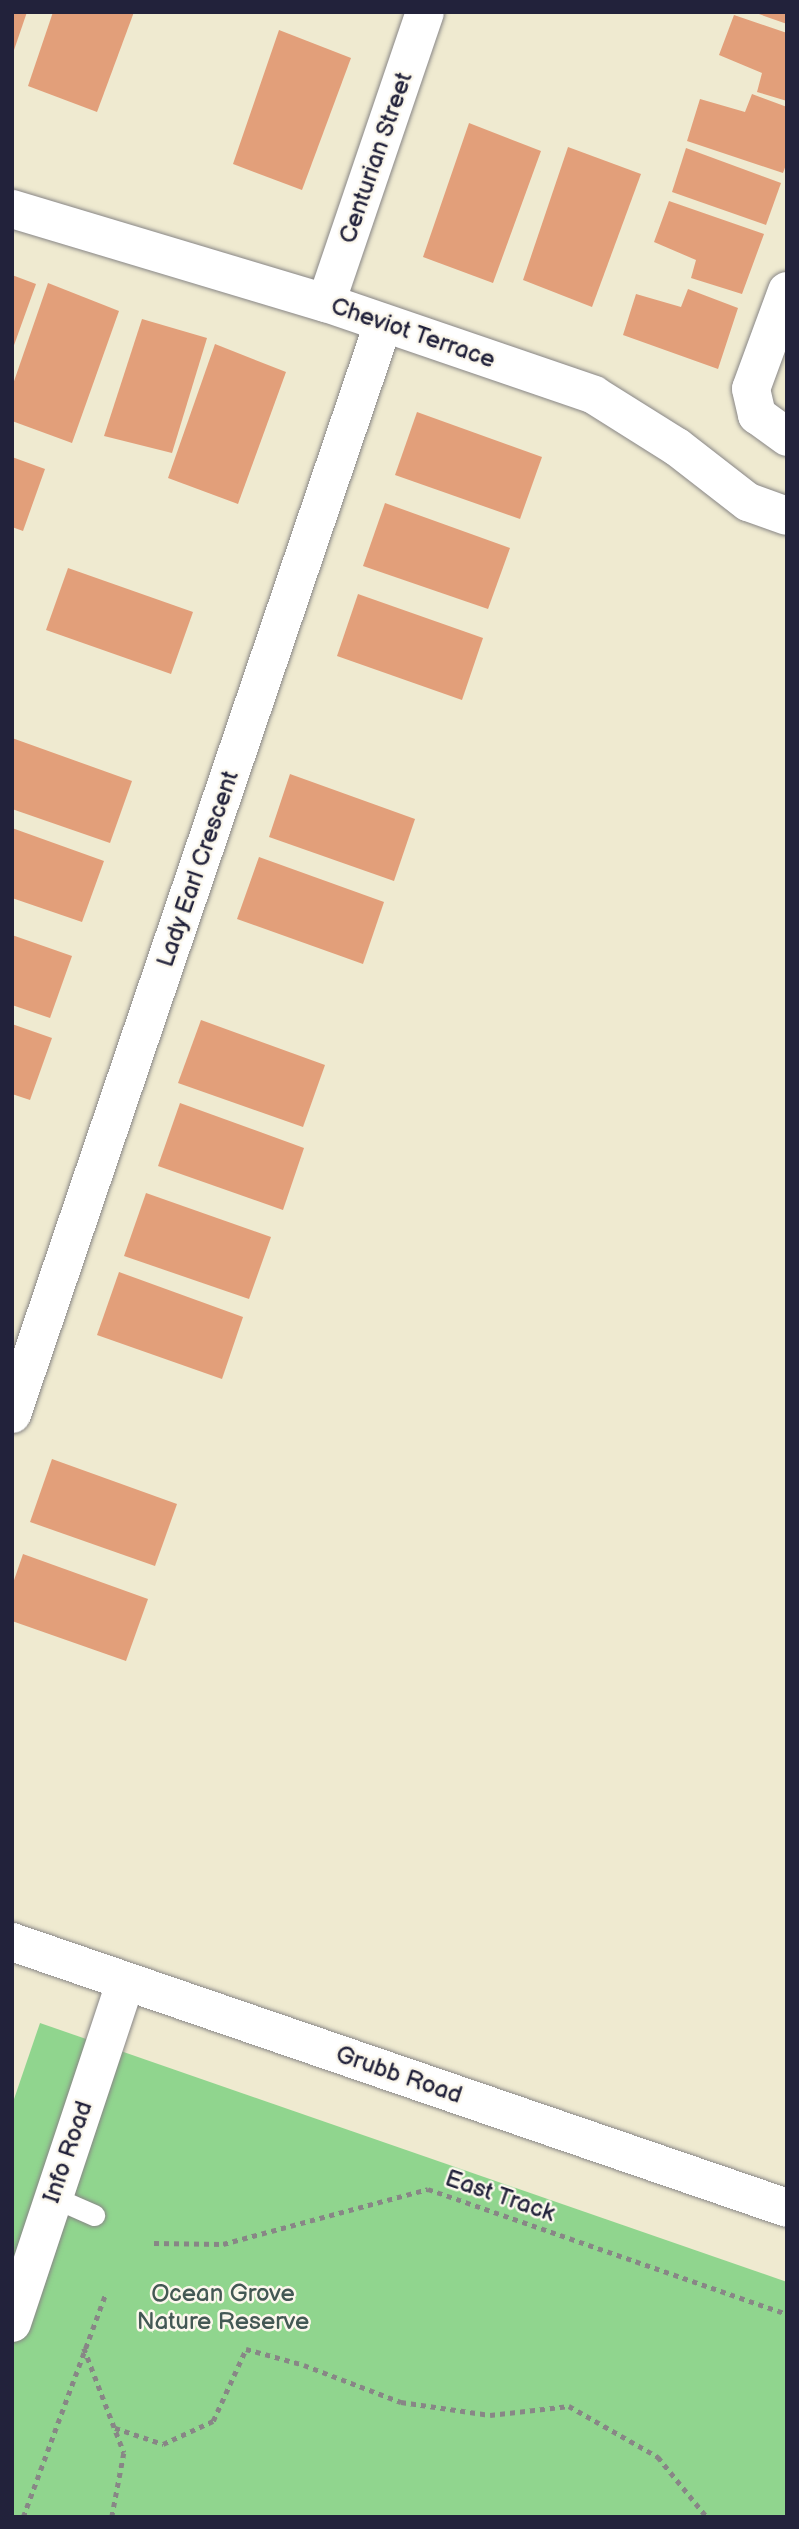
<!DOCTYPE html>
<html>
<head>
<meta charset="utf-8">
<style>
	body { margin:0 }
	#map { position:relative; width:799px; height:2529px; overflow:hidden; background:#efead0; font-family:"Balsamiq Sans",sans-serif }
	div>[style] { position:absolute }
	.green>* { inset:0; background:#90d58e }
	.building>* { inset:0; background:#e29f7a }
	.path>* { height:4.5px; margin-top:-2.25px; transform-origin:0; background:repeating-linear-gradient(90deg,#888686 0 5px,transparent 0 10px) }
	.roads { filter:drop-shadow(0 0 2px #888686) drop-shadow(0 0 2px #888686) }
	.service>* { height:21px; margin:-10.5px; padding:0 10.5px; transform-origin:10.5px; border-radius:10.5px; background:#fff }
	.minor>* { height:38px; margin:-19px; padding:0 19px; transform-origin:19px; border-radius:19px; background:#fff }
	.secondary>* { height:38px; margin:-19px; padding:0 19px; transform-origin:19px; border-radius:19px; background:#fff }
	span { translate:-50% -50%; white-space:nowrap; text-align:center; line-height:1.15; -webkit-text-stroke:5px #fbf7ec; paint-order:stroke }
	.street-label { font-size:24px; color:#22223b }
	.park-label { font-size:24px; color:#435854 }
	.frame { position:absolute; inset:0; border:14px solid #22223b; pointer-events:none }
</style>
</head>
<body>
<div id="map">
	<div class="green">
		<i style="clip-path:polygon(40px 2023px,787px 2282px,787px 2517px,12px 2517px,12px 2105px)"></i>
	</div>
	<div class="building">
		<i style="clip-path:polygon(12px 12px,27px 12px,13px 53px,12px 53px)"></i>
		<i style="clip-path:polygon(53px 12px,134px 12px,97px 112px,28px 86px)"></i>
		<i style="clip-path:polygon(756px 12px,787px 12px,787px 24px,756px 13px)"></i>
		<i style="clip-path:polygon(734px 15px,787px 33px,787px 101px,757px 92px,762px 73px,719px 55px)"></i>
		<i style="clip-path:polygon(279px 30px,351px 58px,302px 190px,233px 164px)"></i>
		<i style="clip-path:polygon(752px 94px,787px 107px,787px 162px,783px 173px,687px 141px,700px 99px,745px 112px)"></i>
		<i style="clip-path:polygon(469px 123px,541px 151px,493px 283px,423px 257px)"></i>
		<i style="clip-path:polygon(568px 147px,641px 174px,592px 307px,523px 280px)"></i>
		<i style="clip-path:polygon(686px 148px,781px 183px,766px 225px,672px 192px)"></i>
		<i style="clip-path:polygon(669px 201px,764px 234px,742px 294px,691px 278px,696px 260px,654px 242px)"></i>
		<i style="clip-path:polygon(12px 275px,36px 284px,13px 348px,12px 348px)"></i>
		<i style="clip-path:polygon(48px 283px,119px 311px,72px 443px,12px 421px,12px 387px)"></i>
		<i style="clip-path:polygon(688px 289px,738px 308px,718px 369px,623px 335px,636px 294px,681px 307px)"></i>
		<i style="clip-path:polygon(142px 319px,207px 338px,172px 453px,104px 436px)"></i>
		<i style="clip-path:polygon(215px 344px,286px 372px,238px 504px,168px 478px)"></i>
		<i style="clip-path:polygon(417px 412px,542px 457px,520px 519px,395px 475px)"></i>
		<i style="clip-path:polygon(12px 457px,45px 469px,23px 531px,12px 527px)"></i>
		<i style="clip-path:polygon(385px 503px,510px 548px,488px 609px,363px 566px)"></i>
		<i style="clip-path:polygon(68px 568px,193px 612px,171px 674px,46px 630px)"></i>
		<i style="clip-path:polygon(358px 594px,483px 638px,462px 700px,337px 656px)"></i>
		<i style="clip-path:polygon(12px 738px,132px 781px,110px 843px,12px 809px)"></i>
		<i style="clip-path:polygon(290px 774px,415px 819px,394px 881px,269px 837px)"></i>
		<i style="clip-path:polygon(12px 828px,104px 861px,82px 922px,12px 898px)"></i>
		<i style="clip-path:polygon(259px 857px,384px 902px,363px 964px,237px 919px)"></i>
		<i style="clip-path:polygon(12px 935px,72px 956px,50px 1018px,12px 1005px)"></i>
		<i style="clip-path:polygon(201px 1020px,325px 1065px,303px 1127px,178px 1083px)"></i>
		<i style="clip-path:polygon(12px 1024px,52px 1038px,30px 1100px,12px 1094px)"></i>
		<i style="clip-path:polygon(180px 1103px,304px 1148px,283px 1210px,158px 1166px)"></i>
		<i style="clip-path:polygon(146px 1193px,271px 1237px,249px 1299px,124px 1256px)"></i>
		<i style="clip-path:polygon(119px 1272px,243px 1317px,222px 1379px,97px 1335px)"></i>
		<i style="clip-path:polygon(52px 1459px,177px 1504px,155px 1566px,30px 1522px)"></i>
		<i style="clip-path:polygon(23px 1554px,148px 1599px,126px 1661px,12px 1621px,12px 1586px)"></i>
	</div>
	<div class="path">
		<i style="left:154px;top:2243px;width:69px;rotate:0.8deg"></i>
		<i style="left:223px;top:2244px;width:212px;rotate:-15deg"></i>
		<i style="left:428px;top:2189px;width:380px;rotate:19.2deg"></i>
		<i style="left:84px;top:2348px;width:112px;rotate:69.1deg"></i>
		<i style="left:124px;top:2453px;width:65px;rotate:100.6deg"></i>
		<i style="left:115px;top:2428px;width:51px;rotate:18.4deg"></i>
		<i style="left:163px;top:2444px;width:55px;rotate:-24.7deg"></i>
		<i style="left:213px;top:2421px;width:79px;rotate:-65.4deg"></i>
		<i style="left:246px;top:2349px;width:60px;rotate:15.4deg"></i>
		<i style="left:304px;top:2365px;width:104px;rotate:20.9deg"></i>
		<i style="left:401px;top:2402px;width:90px;rotate:8.3deg"></i>
		<i style="left:490px;top:2415px;width:80px;rotate:-6.5deg"></i>
		<i style="left:569px;top:2406px;width:103px;rotate:29.8deg"></i>
		<i style="left:658px;top:2457px;width:77px;rotate:50.8deg"></i>
		<i style="left:23px;top:2517px;width:239px;rotate:-69.7deg"></i>
	</div>
	<div class="roads">
		<div class="service">
			<i style="left:53px;top:2197px;width:45px;rotate:23.7deg"></i>
		</div>
		<div class="minor">
			<i style="left:12px;top:209px;width:328px;rotate:16.7deg"></i>
			<i style="left:326px;top:303px;width:283px;rotate:18.9deg"></i>
			<i style="left:594px;top:395px;width:98px;rotate:32.1deg"></i>
			<i style="left:677px;top:447px;width:90px;rotate:37.8deg"></i>
			<i style="left:748px;top:502px;width:41px;rotate:19.7deg"></i>
			<i style="left:787px;top:291px;width:104px;rotate:110.2deg"></i>
			<i style="left:751px;top:389px;width:27px;rotate:77deg"></i>
			<i style="left:757px;top:415px;width:37px;rotate:36deg"></i>
			<i style="left:326px;top:303px;width:307px;rotate:-71.2deg"></i>
			<i style="left:12px;top:1414px;width:1151px;rotate:-71.2deg"></i>
			<i style="left:12px;top:2323px;width:360px;rotate:-71.6deg"></i>
		</div>
		<div class="secondary">
			<i style="left:12px;top:1942px;width:819px;rotate:18.94deg"></i>
		</div>
	</div>
	<div class="street-label">
		<span style="left:376px;top:158px;rotate:-71deg">Centurian Street</span>
		<span style="left:413px;top:333px;rotate:19deg">Cheviot Terrace</span>
		<span style="left:198px;top:869px;rotate:-71deg">Lady Earl Crescent</span>
		<span style="left:399px;top:2075px;rotate:19deg">Grubb Road</span>
		<span style="left:68px;top:2152px;rotate:-71deg">Info Road</span>
		<span style="left:500px;top:2196px;rotate:19deg">East Track</span>
	</div>
	<div class="park-label">
		<span style="left:223px;top:2308px">Ocean Grove<br>Nature Reserve</span>
	</div>
	<div class="frame"></div>
</div>
</body>
</html>
